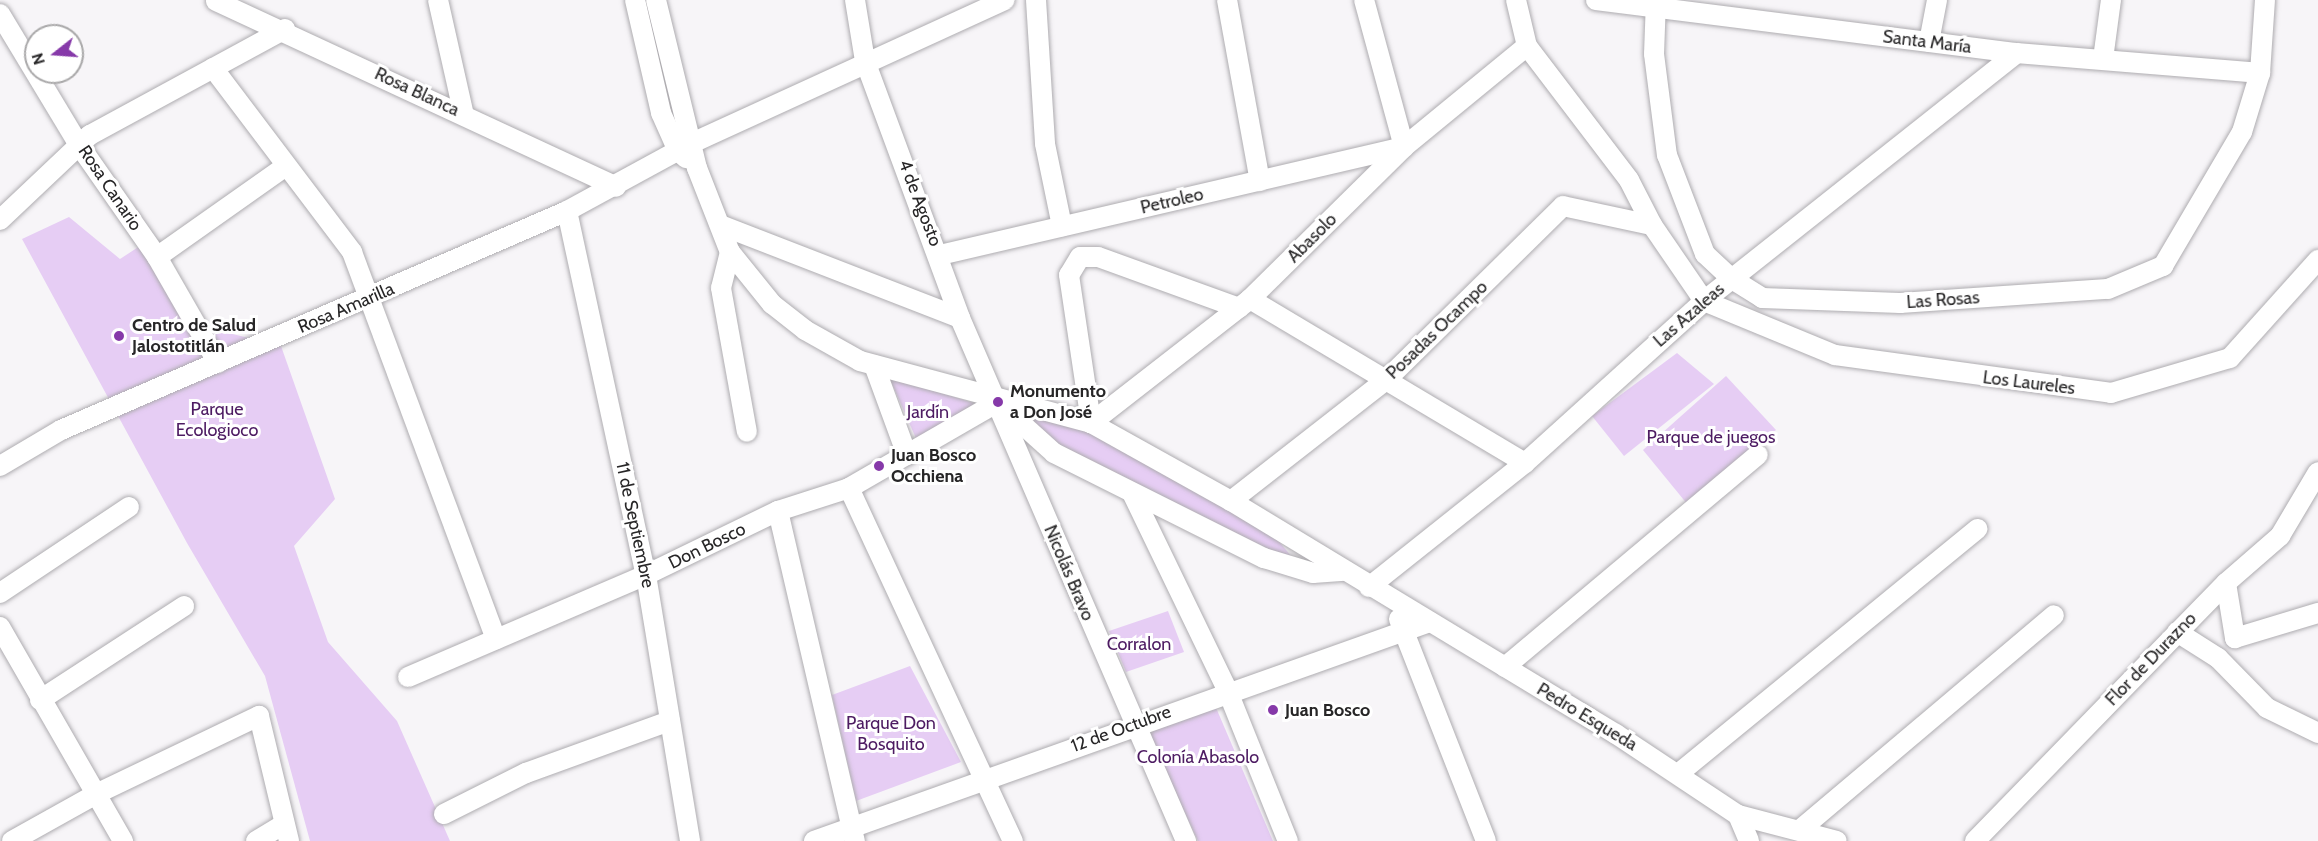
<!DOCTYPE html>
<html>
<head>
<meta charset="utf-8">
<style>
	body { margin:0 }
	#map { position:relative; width:2318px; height:841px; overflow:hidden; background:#f7f5f8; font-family:Cabin,sans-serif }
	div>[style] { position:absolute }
	.green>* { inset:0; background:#e6cdf4 }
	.roads { filter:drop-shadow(0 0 2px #aeacb0) drop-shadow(0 0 2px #aeacb0) }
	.minor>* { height:20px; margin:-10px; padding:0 10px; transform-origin:10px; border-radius:10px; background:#fff }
	.dots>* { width:16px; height:16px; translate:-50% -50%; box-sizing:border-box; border:3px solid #fff; border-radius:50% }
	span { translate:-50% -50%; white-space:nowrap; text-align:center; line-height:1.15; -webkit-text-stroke:6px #fff; paint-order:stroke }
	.street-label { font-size:18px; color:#272627 }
	.poi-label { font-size:18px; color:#272627; font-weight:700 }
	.left { translate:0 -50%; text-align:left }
	.park-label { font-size:18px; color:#4d1b62 }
	.north { position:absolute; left:24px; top:24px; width:60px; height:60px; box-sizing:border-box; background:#fff; border:2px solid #a9a8a9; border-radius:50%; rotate:253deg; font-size:16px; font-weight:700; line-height:24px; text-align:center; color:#272627 }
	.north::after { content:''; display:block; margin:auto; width:21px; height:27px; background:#8639a9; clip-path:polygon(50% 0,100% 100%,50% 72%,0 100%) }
</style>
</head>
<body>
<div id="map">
	<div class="green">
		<i style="clip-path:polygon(69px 217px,120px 259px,146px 242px,196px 325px,281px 346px,335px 499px,294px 546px,328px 642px,397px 721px,450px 841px,310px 841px,265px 676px,187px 543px,22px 239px)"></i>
		<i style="clip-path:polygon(1677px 353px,1714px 384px,1624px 456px,1592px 416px)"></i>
		<i style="clip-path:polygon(1726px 376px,1776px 430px,1688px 505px,1643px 450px)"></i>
		<i style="clip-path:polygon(889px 377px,980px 405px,918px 443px)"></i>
		<i style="clip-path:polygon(1022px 414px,1096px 432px,1277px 539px,1296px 562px,1056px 449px)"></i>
		<i style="clip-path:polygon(1168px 611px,1184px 652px,1126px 672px,1109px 631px)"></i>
		<i style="clip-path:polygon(910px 666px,961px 762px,856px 801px,832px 695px)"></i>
		<i style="clip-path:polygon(1214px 703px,1273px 841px,1198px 841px,1145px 727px)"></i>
	</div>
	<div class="roads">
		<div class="minor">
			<i style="left:438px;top:0;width:118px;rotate:77.3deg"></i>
			<i style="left:635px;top:0;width:116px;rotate:77deg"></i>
			<i style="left:661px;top:113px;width:42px;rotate:65.9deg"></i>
			<i style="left:678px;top:151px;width:11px;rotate:41deg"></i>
			<i style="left:656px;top:0;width:173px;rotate:76.3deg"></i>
			<i style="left:697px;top:168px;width:90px;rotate:68.6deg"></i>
			<i style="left:730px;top:252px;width:67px;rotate:51.1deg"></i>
			<i style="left:772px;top:304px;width:42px;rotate:38.2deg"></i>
			<i style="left:805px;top:330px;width:63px;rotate:29.4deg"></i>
			<i style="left:860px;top:361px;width:239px;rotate:15deg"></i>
			<i style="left:1091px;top:423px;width:160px;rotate:29.1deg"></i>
			<i style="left:1231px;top:501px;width:450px;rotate:31.2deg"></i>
			<i style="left:1616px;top:734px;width:146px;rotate:33.6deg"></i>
			<i style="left:1738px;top:815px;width:102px;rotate:14.7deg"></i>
			<i style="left:855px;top:0;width:62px;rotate:80.7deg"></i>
			<i style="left:865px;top:61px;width:274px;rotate:69.7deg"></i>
			<i style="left:960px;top:318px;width:570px;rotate:66.63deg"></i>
			<i style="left:1036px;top:0;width:144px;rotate:86.4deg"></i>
			<i style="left:1045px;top:144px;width:84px;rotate:78.3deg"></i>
			<i style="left:1227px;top:0;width:184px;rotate:79.7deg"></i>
			<i style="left:1516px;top:0;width:47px;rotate:76.6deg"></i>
			<i style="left:1527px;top:46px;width:168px;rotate:52.7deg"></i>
			<i style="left:1629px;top:180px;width:51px;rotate:62.9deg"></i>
			<i style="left:1652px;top:225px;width:92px;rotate:55.6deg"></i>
			<i style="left:1704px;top:301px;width:142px;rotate:22.4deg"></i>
			<i style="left:1835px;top:355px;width:279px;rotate:7.8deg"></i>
			<i style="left:2111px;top:393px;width:124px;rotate:-16.4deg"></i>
			<i style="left:2230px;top:358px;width:132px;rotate:-48.1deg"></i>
			<i style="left:1596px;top:0;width:424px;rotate:7.2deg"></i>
			<i style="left:2017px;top:53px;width:244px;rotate:4.7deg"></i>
			<i style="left:1656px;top:0;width:54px;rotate:92.1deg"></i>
			<i style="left:1654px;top:54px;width:102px;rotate:82.7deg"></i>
			<i style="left:1667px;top:155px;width:106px;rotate:69deg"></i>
			<i style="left:1705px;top:254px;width:37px;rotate:43deg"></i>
			<i style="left:1732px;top:279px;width:36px;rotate:32deg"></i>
			<i style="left:1762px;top:298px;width:138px;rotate:2.1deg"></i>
			<i style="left:1900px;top:303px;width:208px;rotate:-3.9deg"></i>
			<i style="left:2108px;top:289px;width:60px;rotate:-22.7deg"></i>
			<i style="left:2163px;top:266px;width:156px;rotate:-59.5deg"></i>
			<i style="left:2242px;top:132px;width:62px;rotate:-73deg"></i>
			<i style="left:2260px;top:73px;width:73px;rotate:-86.1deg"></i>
			<i style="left:216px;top:1px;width:441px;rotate:24.9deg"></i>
			<i style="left:0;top:14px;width:153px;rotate:58.9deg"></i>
			<i style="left:79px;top:145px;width:136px;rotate:55.1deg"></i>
			<i style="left:157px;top:257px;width:122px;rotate:60.1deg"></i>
			<i style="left:1929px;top:42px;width:43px;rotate:-79.2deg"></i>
			<i style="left:2103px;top:59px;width:60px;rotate:-82.3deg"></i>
			<i style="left:213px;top:68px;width:231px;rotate:52.9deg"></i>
			<i style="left:352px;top:252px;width:413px;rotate:69.6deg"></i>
			<i style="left:567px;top:211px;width:372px;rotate:77.8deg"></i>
			<i style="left:646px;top:575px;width:270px;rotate:80.6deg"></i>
			<i style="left:0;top:220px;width:124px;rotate:-43.4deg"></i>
			<i style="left:90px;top:135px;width:222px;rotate:-28.5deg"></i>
			<i style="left:723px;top:226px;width:254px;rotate:21.2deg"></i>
			<i style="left:730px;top:252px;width:37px;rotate:104deg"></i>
			<i style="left:721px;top:288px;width:146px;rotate:79.8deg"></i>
			<i style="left:940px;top:255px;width:476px;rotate:-13.1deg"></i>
			<i style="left:1404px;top:147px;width:152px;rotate:-105.2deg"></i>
			<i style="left:157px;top:257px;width:158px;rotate:-35.2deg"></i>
			<i style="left:1250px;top:299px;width:320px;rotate:30.8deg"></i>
			<i style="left:1239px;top:308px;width:150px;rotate:-160.1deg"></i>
			<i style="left:1098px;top:257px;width:18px;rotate:180deg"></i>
			<i style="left:1080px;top:257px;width:21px;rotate:121deg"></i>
			<i style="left:1069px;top:275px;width:150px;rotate:81.5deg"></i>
			<i style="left:1091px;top:423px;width:202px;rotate:-37.9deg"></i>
			<i style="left:1250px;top:299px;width:216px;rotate:-44.6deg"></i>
			<i style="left:1404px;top:147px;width:159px;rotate:-39.4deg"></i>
			<i style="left:874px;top:365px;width:96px;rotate:69.9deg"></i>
			<i style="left:1002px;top:406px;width:70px;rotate:42.1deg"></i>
			<i style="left:1054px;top:453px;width:235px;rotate:26.6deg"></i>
			<i style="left:1264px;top:558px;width:51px;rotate:17deg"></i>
			<i style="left:1313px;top:573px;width:31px;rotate:-4deg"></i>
			<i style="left:0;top:466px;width:71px;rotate:-30.5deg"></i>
			<i style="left:61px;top:430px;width:551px;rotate:-23.4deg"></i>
			<i style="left:567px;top:211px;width:140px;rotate:-28.6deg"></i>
			<i style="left:690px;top:144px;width:346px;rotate:-24.6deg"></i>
			<i style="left:849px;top:488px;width:389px;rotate:65.1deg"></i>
			<i style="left:1132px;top:493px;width:221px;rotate:64.2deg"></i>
			<i style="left:1228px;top:692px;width:161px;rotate:68.1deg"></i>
			<i style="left:1231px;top:501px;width:197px;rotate:-38deg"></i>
			<i style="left:1386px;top:380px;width:248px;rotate:-44.5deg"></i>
			<i style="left:1563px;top:206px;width:91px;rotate:12.1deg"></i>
			<i style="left:778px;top:511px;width:339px;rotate:76.9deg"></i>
			<i style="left:2226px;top:583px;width:56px;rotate:80.7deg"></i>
			<i style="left:2235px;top:638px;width:87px;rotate:-16.8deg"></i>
			<i style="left:1369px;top:587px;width:199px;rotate:-38.5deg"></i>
			<i style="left:1525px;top:463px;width:241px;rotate:-42.1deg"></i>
			<i style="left:1704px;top:301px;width:399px;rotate:-38.4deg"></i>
			<i style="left:0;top:593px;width:155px;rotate:-33.7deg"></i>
			<i style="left:1399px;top:619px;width:238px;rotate:68.6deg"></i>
			<i style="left:0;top:627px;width:247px;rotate:60.1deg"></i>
			<i style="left:2177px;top:632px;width:49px;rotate:32.4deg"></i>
			<i style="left:2218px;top:658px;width:70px;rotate:45.6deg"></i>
			<i style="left:2267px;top:708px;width:57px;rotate:26.1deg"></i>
			<i style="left:1505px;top:667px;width:330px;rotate:-40deg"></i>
			<i style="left:408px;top:677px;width:259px;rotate:-23.2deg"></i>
			<i style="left:646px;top:575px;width:147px;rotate:-25.9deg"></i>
			<i style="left:778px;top:511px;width:75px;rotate:-17.9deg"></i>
			<i style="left:849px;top:488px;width:172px;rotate:-30deg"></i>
			<i style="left:40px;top:700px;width:172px;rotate:-33.1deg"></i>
			<i style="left:1678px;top:774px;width:387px;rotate:-39.3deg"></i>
			<i style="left:444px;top:814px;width:92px;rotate:-26.6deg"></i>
			<i style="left:526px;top:773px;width:153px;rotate:-19.9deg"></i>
			<i style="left:1738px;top:815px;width:28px;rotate:67deg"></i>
			<i style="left:1801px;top:829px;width:331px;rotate:-40.2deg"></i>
			<i style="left:12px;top:841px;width:96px;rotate:-29.2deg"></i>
			<i style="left:96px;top:794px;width:181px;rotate:-25.6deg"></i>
			<i style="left:259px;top:716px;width:129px;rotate:76.5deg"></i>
			<i style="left:256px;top:841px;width:31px;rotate:-31deg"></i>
			<i style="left:814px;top:841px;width:654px;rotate:-19.57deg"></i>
			<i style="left:1975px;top:841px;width:360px;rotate:-45.8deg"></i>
			<i style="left:2226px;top:583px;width:72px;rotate:-41deg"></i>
			<i style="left:2280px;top:536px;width:74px;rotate:-59.3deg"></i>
		</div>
	</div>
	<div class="dots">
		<i style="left:119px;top:336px;background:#8639a9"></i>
		<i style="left:998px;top:402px;background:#8639a9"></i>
		<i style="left:879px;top:466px;background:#8639a9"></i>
		<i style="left:1273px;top:710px;background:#8639a9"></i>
	</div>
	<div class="street-label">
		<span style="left:1927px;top:42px;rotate:7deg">Santa María</span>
		<span style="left:417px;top:92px;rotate:25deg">Rosa Blanca</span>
		<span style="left:110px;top:188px;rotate:56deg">Rosa Canario</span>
		<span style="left:1172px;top:201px;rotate:-13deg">Petroleo</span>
		<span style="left:920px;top:203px;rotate:69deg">4 de Agosto</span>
		<span style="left:1312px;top:238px;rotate:-45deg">Abasolo</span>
		<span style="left:1943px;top:300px;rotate:-4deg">Las Rosas</span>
		<span style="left:346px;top:308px;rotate:-23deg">Rosa Amarilla</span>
		<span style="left:1689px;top:315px;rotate:-41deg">Las Azaleas</span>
		<span style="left:1437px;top:330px;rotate:-44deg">Posadas Ocampo</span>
		<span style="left:2029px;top:383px;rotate:7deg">Los Laureles</span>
		<span style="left:635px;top:525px;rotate:78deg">11 de Septiembre</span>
		<span style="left:707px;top:546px;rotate:-26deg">Don Bosco</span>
		<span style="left:1069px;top:573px;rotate:67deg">Nicolás Bravo</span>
		<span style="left:2151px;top:659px;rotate:-46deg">Flor de Durazno</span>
		<span style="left:1587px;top:717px;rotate:31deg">Pedro Esqueda</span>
		<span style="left:1121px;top:729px;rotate:-20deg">12 de Octubre</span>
	</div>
	<div class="poi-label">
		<span class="left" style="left:132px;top:336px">Centro de Salud<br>Jalostotitlán</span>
		<span class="left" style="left:1010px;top:402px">Monumento<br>a Don José</span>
		<span class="left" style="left:891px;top:466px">Juan Bosco<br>Occhiena</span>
		<span class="left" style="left:1285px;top:710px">Juan Bosco</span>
	</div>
	<div class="park-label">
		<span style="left:217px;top:420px">Parque<br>Ecologioco</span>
		<span style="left:928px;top:412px">Jardín</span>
		<span style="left:1711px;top:437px">Parque de juegos</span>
		<span style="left:1139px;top:644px">Corralon</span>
		<span style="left:891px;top:734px">Parque Don<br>Bosquito</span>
		<span style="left:1198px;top:757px">Colonía Abasolo</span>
	</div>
	<div class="north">N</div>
</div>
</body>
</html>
